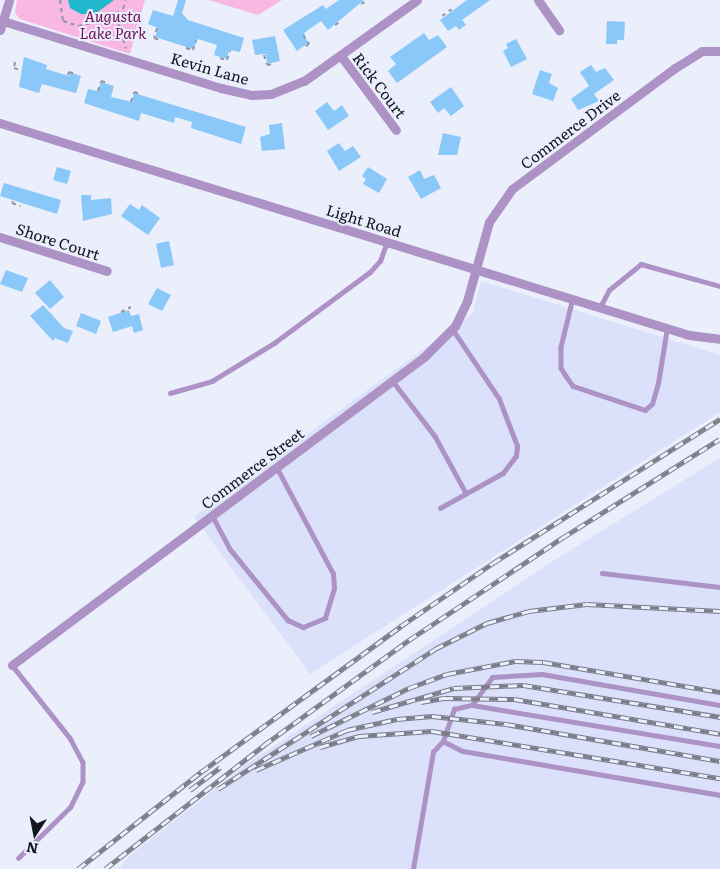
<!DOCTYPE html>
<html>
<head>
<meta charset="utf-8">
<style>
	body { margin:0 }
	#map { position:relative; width:720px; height:869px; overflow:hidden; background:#ebeefb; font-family:Literata,serif }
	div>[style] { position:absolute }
	.built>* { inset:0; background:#dbe1fa }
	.green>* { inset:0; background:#f9b8e2 }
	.water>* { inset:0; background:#21b7cd }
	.building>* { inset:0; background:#89c8f9 }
	.path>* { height:2px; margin-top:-1px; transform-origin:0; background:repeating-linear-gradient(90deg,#9295a1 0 4px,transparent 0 8px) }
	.service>* { height:4.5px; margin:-2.25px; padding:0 2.25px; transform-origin:2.25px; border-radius:2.25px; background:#ad92c6 }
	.minor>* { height:9px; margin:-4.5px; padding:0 4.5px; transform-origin:4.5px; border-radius:4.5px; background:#ad92c6 }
	.rail>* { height:5px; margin-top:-2.5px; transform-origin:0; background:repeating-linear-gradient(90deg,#ebeefb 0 9px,#7a7c88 0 18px); box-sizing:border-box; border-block:1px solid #7a7c88 }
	span { translate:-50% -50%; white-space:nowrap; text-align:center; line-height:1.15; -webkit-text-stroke:4px #ebeefb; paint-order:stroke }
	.park-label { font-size:15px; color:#6f0e58; font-style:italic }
	.street-label { font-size:15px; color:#12141f }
	.north { position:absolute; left:10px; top:809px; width:50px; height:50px; -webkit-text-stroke:4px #ebeefb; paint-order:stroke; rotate:191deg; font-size:14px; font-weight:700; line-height:20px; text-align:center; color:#12141f }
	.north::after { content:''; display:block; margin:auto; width:18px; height:22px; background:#12141f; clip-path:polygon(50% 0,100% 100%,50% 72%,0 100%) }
</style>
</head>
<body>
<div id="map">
	<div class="built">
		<i style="clip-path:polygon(481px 281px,720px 355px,720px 412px,310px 674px,194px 517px,473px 313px)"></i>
		<i style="clip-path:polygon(720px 458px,720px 869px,119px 869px,127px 858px,248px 763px,561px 556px)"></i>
	</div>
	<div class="green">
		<i style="clip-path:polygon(17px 0,145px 0,130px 54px,20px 19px,15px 13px)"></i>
		<i style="clip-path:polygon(209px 0,282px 0,258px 15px)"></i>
	</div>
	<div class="water">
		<i style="clip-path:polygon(68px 0,114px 0,95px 14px,81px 14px,70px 8px)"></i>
	</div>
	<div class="building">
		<i style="clip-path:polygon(178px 0,186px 0,182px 13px,188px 20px,244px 38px,240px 52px,229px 50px,227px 59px,214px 55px,217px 45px,198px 39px,193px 49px,155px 37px,158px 28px,148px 24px,153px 10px,173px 16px)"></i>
		<i style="clip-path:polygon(339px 0,364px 0,328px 30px,321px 21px,304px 33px,308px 43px,297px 51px,283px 30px,323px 5px,326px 9px)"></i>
		<i style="clip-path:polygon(467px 0,490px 0,462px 20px,466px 25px,459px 30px,456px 26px,448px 31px,440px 20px)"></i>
		<i style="clip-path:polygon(607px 21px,625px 22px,624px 40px,617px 40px,617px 44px,606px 44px)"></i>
		<i style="clip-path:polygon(424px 33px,429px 40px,438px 35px,447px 47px,397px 83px,388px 71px,396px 64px,390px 57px)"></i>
		<i style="clip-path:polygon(275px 36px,280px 61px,267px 64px,266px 54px,255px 55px,252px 40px)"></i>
		<i style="clip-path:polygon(516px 39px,527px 59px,511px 67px,503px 51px,508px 48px,506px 44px)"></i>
		<i style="clip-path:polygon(24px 57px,47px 65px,46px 69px,69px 76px,70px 72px,81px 76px,76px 93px,42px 84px,39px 93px,19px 87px)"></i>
		<i style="clip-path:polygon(591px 65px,596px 72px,605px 68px,614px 80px,594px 94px,599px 101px,578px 110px,571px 99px,589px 86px,580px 72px)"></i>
		<i style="clip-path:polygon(540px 70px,552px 74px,549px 83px,558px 88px,553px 101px,532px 94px)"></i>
		<i style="clip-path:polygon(101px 82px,114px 86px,111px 97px,132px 102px,134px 93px,246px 127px,241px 144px,191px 128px,192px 122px,175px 117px,174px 123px,141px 113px,139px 121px,84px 103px,88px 89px,98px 91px)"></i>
		<i style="clip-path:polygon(451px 87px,464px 106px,451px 116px,444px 108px,438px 113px,430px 102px)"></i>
		<i style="clip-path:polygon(327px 102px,334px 111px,342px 105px,349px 116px,328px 130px,315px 111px)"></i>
		<i style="clip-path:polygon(282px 123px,285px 149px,262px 151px,260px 137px,270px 134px,269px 125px)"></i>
		<i style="clip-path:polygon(443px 133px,461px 137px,457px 155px,438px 155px)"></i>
		<i style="clip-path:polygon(339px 143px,345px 151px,353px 146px,361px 157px,339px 171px,327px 151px)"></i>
		<i style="clip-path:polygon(57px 167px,71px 171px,67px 184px,53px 180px)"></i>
		<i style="clip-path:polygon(368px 167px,387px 179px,379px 193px,363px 184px,366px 179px,362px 176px)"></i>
		<i style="clip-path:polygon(420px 170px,424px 179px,434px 175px,441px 188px,421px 199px,408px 177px)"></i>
		<i style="clip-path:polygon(4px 183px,61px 200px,57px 214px,0 196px)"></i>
		<i style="clip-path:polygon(81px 195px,91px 195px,91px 200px,111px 198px,112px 214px,83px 221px)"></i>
		<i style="clip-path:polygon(130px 204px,139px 210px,142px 205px,160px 218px,148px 235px,121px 216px)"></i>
		<i style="clip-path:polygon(169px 241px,174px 265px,161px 268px,156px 244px)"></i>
		<i style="clip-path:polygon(6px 270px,28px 278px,22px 292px,0 284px)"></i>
		<i style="clip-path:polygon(50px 280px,64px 297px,50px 309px,35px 293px)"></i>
		<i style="clip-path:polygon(157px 288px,171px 295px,162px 311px,148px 304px)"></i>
		<i style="clip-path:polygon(43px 305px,64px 328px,73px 331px,68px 343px,55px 338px,53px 341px,30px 316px)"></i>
		<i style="clip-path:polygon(129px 310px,131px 316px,139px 314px,143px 330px,134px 333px,132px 326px,113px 332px,108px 317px)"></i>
		<i style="clip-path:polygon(81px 313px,101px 321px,96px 334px,76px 326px)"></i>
	</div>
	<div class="path">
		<i style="left:60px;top:0;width:21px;rotate:82deg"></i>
		<i style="left:63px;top:21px;width:16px;rotate:18deg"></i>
		<i style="left:78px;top:26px;width:33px;rotate:-12deg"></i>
		<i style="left:110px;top:19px;width:16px;rotate:-38deg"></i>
		<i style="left:123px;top:9px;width:9px;rotate:-72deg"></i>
		<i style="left:361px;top:4px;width:8px;rotate:-30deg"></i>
		<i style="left:116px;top:16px;width:34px;rotate:73deg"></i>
		<i style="left:442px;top:16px;width:12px;rotate:-35deg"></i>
		<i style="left:335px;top:25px;width:6px;rotate:-31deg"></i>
		<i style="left:157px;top:28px;width:10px;rotate:107deg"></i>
		<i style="left:154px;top:38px;width:7px;rotate:16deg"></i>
		<i style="left:303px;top:35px;width:11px;rotate:56deg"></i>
		<i style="left:309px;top:44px;width:7px;rotate:146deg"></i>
		<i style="left:186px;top:48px;width:7px;rotate:16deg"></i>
		<i style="left:193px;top:50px;width:10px;rotate:-73deg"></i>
		<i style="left:264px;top:55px;width:10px;rotate:73deg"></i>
		<i style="left:267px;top:65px;width:7px;rotate:-8deg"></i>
		<i style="left:220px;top:58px;width:7px;rotate:16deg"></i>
		<i style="left:227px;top:60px;width:10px;rotate:-73deg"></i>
		<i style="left:15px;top:62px;width:6px;rotate:99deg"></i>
		<i style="left:14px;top:68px;width:6px;rotate:18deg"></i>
		<i style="left:68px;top:75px;width:3px;rotate:-72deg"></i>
		<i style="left:69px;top:72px;width:7px;rotate:16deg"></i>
		<i style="left:98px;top:91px;width:10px;rotate:-73deg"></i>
		<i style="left:101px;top:81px;width:7px;rotate:16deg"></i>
		<i style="left:131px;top:102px;width:10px;rotate:-73deg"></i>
		<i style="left:134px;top:92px;width:7px;rotate:16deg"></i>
		<i style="left:13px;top:201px;width:2px;rotate:117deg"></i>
		<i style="left:12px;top:203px;width:9px;rotate:21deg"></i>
		<i style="left:121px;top:312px;width:11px;rotate:-27deg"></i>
	</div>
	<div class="service">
		<i style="left:573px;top:298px;width:50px;rotate:103.8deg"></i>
		<i style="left:561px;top:347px;width:21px;rotate:90deg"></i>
		<i style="left:561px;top:368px;width:9px;rotate:58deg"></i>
		<i style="left:566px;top:376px;width:12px;rotate:55deg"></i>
		<i style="left:573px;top:386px;width:76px;rotate:18.4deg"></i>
		<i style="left:645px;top:410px;width:9px;rotate:-41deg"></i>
		<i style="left:652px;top:404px;width:22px;rotate:-74deg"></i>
		<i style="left:658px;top:383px;width:56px;rotate:-80.7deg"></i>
		<i style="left:600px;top:307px;width:19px;rotate:-62deg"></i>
		<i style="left:609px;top:290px;width:41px;rotate:-39.1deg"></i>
		<i style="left:641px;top:264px;width:82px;rotate:15.6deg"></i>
		<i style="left:392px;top:380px;width:71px;rotate:52.5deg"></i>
		<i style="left:435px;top:436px;width:65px;rotate:61.5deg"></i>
		<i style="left:170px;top:393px;width:44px;rotate:-15.9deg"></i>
		<i style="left:212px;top:381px;width:73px;rotate:-31.5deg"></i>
		<i style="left:274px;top:343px;width:119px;rotate:-36.5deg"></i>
		<i style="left:370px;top:272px;width:15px;rotate:-48deg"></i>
		<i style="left:380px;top:261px;width:20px;rotate:-70deg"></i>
		<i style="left:440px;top:508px;width:72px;rotate:-29.1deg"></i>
		<i style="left:503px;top:473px;width:21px;rotate:-53deg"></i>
		<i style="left:516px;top:456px;width:10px;rotate:-84deg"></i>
		<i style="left:517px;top:446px;width:50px;rotate:-111deg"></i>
		<i style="left:499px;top:399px;width:84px;rotate:-123.9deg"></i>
		<i style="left:212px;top:515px;width:38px;rotate:62deg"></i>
		<i style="left:230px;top:549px;width:92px;rotate:50.8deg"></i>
		<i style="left:288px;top:620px;width:17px;rotate:25deg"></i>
		<i style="left:303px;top:627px;width:24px;rotate:-22deg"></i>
		<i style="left:325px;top:618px;width:31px;rotate:-73deg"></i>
		<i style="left:334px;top:588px;width:14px;rotate:-94deg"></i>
		<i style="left:333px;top:574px;width:121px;rotate:-118deg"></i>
		<i style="left:602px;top:573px;width:119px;rotate:6.8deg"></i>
		<i style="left:12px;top:665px;width:93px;rotate:51.5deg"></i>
		<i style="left:70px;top:738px;width:27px;rotate:62deg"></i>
		<i style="left:83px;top:762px;width:20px;rotate:90deg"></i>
		<i style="left:83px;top:782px;width:28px;rotate:116deg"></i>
		<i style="left:71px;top:807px;width:73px;rotate:135.6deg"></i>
		<i style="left:472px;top:705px;width:251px;rotate:9.4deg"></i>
		<i style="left:443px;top:741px;width:22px;rotate:27deg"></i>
		<i style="left:463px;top:751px;width:261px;rotate:9.7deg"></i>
		<i style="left:413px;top:869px;width:119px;rotate:-80.3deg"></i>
		<i style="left:433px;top:752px;width:15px;rotate:-48deg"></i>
		<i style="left:443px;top:741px;width:34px;rotate:-71deg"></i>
		<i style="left:454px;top:709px;width:18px;rotate:-13deg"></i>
		<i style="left:472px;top:705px;width:34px;rotate:-54deg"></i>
		<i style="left:492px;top:677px;width:50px;rotate:-3.4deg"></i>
		<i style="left:542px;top:674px;width:181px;rotate:9.9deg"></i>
	</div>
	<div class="minor">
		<i style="left:538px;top:0;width:37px;rotate:55deg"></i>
		<i style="left:3px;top:21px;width:228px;rotate:17.1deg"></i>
		<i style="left:221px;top:88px;width:31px;rotate:13deg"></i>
		<i style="left:251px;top:95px;width:20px;rotate:-3deg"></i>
		<i style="left:271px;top:94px;width:35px;rotate:-22deg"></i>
		<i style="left:304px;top:81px;width:139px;rotate:-35.6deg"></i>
		<i style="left:0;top:30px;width:31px;rotate:-73deg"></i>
		<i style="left:341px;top:56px;width:92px;rotate:53.4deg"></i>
		<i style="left:0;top:123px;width:721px;rotate:17.1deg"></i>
		<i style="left:689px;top:335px;width:31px;rotate:7deg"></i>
		<i style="left:0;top:237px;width:112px;rotate:17.6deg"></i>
		<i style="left:12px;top:665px;width:514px;rotate:-36.78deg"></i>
		<i style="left:424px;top:357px;width:44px;rotate:-45deg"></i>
		<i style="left:455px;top:326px;width:28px;rotate:-64deg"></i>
		<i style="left:467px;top:301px;width:82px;rotate:-74.4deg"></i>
		<i style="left:489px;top:222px;width:40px;rotate:-55.1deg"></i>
		<i style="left:512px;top:189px;width:203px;rotate:-36.6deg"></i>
		<i style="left:675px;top:68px;width:32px;rotate:-32deg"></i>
		<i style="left:702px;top:51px;width:18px"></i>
	</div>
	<div class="rail">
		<i style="left:421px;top:702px;width:23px;rotate:-10deg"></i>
		<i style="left:444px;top:698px;width:70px;rotate:0.8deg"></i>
		<i style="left:514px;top:699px;width:209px;rotate:9.6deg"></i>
		<i style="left:372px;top:712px;width:85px;rotate:-16.3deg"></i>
		<i style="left:454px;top:688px;width:69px;rotate:-2.5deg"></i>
		<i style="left:523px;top:685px;width:200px;rotate:9.2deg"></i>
		<i style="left:311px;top:736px;width:109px;rotate:-26.1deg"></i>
		<i style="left:409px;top:688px;width:40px;rotate:-20.2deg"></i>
		<i style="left:447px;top:674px;width:69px;rotate:-10.8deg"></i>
		<i style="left:515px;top:661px;width:28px;rotate:2deg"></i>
		<i style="left:543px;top:662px;width:180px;rotate:9.6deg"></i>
		<i style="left:320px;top:747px;width:41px;rotate:-15.8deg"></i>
		<i style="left:359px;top:736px;width:73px;rotate:-3.9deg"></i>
		<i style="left:432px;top:731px;width:292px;rotate:9.3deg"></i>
		<i style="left:256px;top:770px;width:99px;rotate:-23.7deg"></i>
		<i style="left:347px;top:730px;width:51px;rotate:-12.4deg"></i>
		<i style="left:397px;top:719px;width:35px;rotate:-5deg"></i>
		<i style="left:432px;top:716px;width:74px;rotate:6.2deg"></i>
		<i style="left:506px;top:724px;width:217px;rotate:9.8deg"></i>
		<i style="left:218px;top:789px;width:258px;rotate:-32.8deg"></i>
		<i style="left:435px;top:649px;width:58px;rotate:-26.6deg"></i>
		<i style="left:487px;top:623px;width:44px;rotate:-15.9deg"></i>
		<i style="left:529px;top:611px;width:58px;rotate:-6.9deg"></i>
		<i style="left:587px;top:604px;width:133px;rotate:3deg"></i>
		<i style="left:190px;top:790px;width:38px;rotate:-37deg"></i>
		<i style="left:78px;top:869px;width:157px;rotate:-38.3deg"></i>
		<i style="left:201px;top:772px;width:248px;rotate:-36.1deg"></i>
		<i style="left:401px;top:626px;width:112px;rotate:-34.4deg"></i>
		<i style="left:493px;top:563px;width:269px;rotate:-32.4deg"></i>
		<i style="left:105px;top:869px;width:202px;rotate:-37.9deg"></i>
		<i style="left:264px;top:745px;width:179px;rotate:-35.9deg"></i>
		<i style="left:409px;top:640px;width:184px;rotate:-33.7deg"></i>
		<i style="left:562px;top:538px;width:186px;rotate:-32.1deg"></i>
	</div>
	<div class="park-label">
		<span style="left:113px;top:24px">Augusta<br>Lake Park</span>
	</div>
	<div class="street-label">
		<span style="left:210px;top:68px;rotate:16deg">Kevin Lane</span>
		<span style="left:380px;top:85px;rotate:53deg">Rick Court</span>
		<span style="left:570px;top:129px;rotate:-37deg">Commerce Drive</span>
		<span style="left:364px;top:220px;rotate:17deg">Light Road</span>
		<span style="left:58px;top:241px;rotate:18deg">Shore Court</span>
		<span style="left:252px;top:468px;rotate:-37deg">Commerce Street</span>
	</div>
	<div class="north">N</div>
</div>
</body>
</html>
